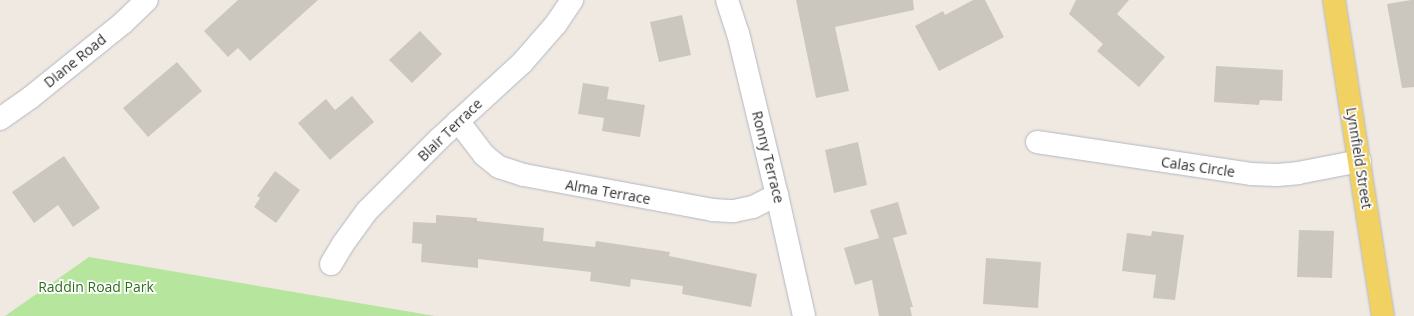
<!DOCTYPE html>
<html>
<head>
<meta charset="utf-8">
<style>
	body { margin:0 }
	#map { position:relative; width:1414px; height:316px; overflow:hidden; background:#efe9e1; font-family:"Open Sans",sans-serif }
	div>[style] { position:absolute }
	.green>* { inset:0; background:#b6e59e }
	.building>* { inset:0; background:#cbc7bf }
	.roads { filter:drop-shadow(0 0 1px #b4b7c1) drop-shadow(0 0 1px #b4b7c1) }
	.minor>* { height:22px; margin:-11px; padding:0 11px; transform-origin:11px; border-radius:11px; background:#fff }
	.major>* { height:22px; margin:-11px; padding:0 11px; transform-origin:11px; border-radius:11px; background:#f2d163 }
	span { translate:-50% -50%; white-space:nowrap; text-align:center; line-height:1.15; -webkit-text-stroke:3.5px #fff; paint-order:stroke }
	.street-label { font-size:14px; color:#2e2e2e }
	.park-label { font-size:14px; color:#2c6e1b }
</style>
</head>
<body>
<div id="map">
	<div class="green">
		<i style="clip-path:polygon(89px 257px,435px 316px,5px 316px)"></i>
	</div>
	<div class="building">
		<i style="clip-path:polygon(238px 0,318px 0,250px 61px,238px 48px,228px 57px,204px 31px)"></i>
		<i style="clip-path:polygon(796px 0,913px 0,914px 10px,835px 27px,849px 91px,816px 98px)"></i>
		<i style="clip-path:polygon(973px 0,985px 0,1004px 37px,939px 71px,915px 26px,943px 11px,945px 15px)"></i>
		<i style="clip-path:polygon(1076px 0,1129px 0,1117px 14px,1165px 57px,1139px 87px,1097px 51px,1103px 44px,1069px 14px)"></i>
		<i style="clip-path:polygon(1411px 0,1414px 0,1414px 87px,1402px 88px,1387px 4px)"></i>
		<i style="clip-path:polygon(682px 15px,691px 55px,659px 62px,650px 22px)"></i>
		<i style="clip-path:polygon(420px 31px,442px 54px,412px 83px,389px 60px)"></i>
		<i style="clip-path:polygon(177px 62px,202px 91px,148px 137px,123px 108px)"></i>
		<i style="clip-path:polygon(1216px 66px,1283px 70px,1282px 101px,1260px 100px,1259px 105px,1214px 102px)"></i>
		<i style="clip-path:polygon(583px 83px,609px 87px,607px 99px,645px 105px,640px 137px,602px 131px,604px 118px,578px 114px)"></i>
		<i style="clip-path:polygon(352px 96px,374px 122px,330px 160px,298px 123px,326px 99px,335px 110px)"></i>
		<i style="clip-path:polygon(858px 142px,867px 185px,834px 193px,825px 150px)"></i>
		<i style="clip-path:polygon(64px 156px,100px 208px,73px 227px,58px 205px,34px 223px,12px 192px)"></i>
		<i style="clip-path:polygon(275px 171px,300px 190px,276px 223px,254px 207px,260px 198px,257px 196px)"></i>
		<i style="clip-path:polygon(898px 202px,907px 234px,893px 238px,913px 307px,910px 307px,912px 316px,879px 316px,872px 280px,855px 285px,844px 248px,879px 238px,870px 210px)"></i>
		<i style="clip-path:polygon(436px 215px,477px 218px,477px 221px,544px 228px,543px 241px,595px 247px,596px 241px,670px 252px,669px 256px,757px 274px,751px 307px,682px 294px,683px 286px,631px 279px,630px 287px,590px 281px,591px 272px,478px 259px,478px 268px,421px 262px,422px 244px,412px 243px,413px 222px,436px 223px)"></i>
		<i style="clip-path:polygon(1299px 230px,1334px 231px,1332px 278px,1297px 277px)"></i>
		<i style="clip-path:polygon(1152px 231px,1184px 235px,1175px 300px,1153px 298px,1156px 275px,1122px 271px,1127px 233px,1151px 236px)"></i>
		<i style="clip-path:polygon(986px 258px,1041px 262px,1038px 308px,983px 304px)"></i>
	</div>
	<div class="roads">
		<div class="minor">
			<i style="left:727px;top:0;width:35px;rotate:72deg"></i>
			<i style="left:738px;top:33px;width:167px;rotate:76.5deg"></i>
			<i style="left:777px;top:195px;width:124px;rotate:77.4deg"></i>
			<i style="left:0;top:119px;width:37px;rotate:-35deg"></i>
			<i style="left:30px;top:98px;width:119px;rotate:-38.9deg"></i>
			<i style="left:123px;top:23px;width:33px;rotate:-44deg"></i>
			<i style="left:458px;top:121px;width:43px;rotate:52.6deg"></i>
			<i style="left:484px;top:155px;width:19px;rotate:39deg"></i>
			<i style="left:499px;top:167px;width:26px;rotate:18deg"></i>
			<i style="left:524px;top:175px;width:191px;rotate:10.5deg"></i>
			<i style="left:712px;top:210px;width:22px;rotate:3deg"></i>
			<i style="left:734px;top:211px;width:19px;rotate:-12deg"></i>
			<i style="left:753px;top:207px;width:27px;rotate:-27deg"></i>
			<i style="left:1037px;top:142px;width:216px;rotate:8.5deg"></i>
			<i style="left:1251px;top:174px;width:26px;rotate:2deg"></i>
			<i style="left:1277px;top:175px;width:21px;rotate:-5deg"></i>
			<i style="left:1298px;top:173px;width:63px;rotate:-11deg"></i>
			<i style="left:331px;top:264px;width:23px;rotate:-59deg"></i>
			<i style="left:343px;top:244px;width:41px;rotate:-54deg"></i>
			<i style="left:367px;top:211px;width:102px;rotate:-45deg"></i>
			<i style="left:439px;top:139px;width:113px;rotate:-42.5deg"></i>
			<i style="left:522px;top:63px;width:52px;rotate:-48.9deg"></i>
			<i style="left:556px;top:24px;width:29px;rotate:-56deg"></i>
		</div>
		<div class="major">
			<i style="left:1334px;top:0;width:320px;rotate:81.2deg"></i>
		</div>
	</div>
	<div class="street-label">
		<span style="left:75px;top:61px;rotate:-39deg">Diane Road</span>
		<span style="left:450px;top:130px;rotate:-44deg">Blair Terrace</span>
		<span style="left:768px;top:157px;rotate:76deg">Ronny Terrace</span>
		<span style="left:1359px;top:158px;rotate:81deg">Lynnfield Street</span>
		<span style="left:1198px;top:167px;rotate:8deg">Calas Circle</span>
		<span style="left:608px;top:192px;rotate:10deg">Alma Terrace</span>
	</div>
	<div class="park-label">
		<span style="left:96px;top:287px">Raddin Road Park</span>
	</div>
</div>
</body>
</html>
